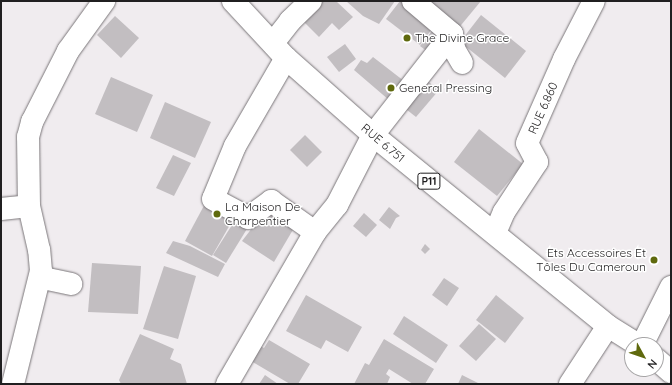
<!DOCTYPE html>
<html>
<head>
<meta charset="utf-8">
<style>
	body { margin:0 }
	#map { position:relative; width:672px; height:385px; overflow:hidden; background:#f0ecef; font-family:Quicksand,sans-serif }
	div>[style] { position:absolute }
	.building>* { inset:0; background:#c2bec1 }
	.roads { filter:drop-shadow(0 0 1px #7a7679) drop-shadow(0 0 1px #7a7679) }
	.minor>* { height:22px; margin:-11px; padding:0 11px; transform-origin:11px; border-radius:11px; background:#fff }
	.major>* { height:22px; margin:-11px; padding:0 11px; transform-origin:11px; border-radius:11px; background:#fff }
	.dots>* { width:11px; height:11px; translate:-50% -50%; box-sizing:border-box; border:2px solid #fff; border-radius:50% }
	span { translate:-50% -50%; white-space:nowrap; text-align:center; line-height:1.15; -webkit-text-stroke:3px #fff; paint-order:stroke }
	.shield-label span { padding:1px 3px; background:#fff; border:1px solid; border-radius:3px; -webkit-text-stroke-width:0 }
	.shield-label { font-size:11px; color:#201f20; font-weight:700 }
	.poi-label { font-size:12px; color:#201f20 }
	.left { translate:0 -50%; text-align:left }
	.right { translate:-100% -50%; text-align:right }
	.street-label { font-size:12px; color:#201f20 }
	.frame { position:absolute; inset:0; border:2px solid #201f20; pointer-events:none }
	.north { position:absolute; left:624px; top:337px; width:40px; height:40px; box-sizing:border-box; background:#fff; border:1px solid #a6a5a6; border-radius:50%; rotate:130deg; font-size:11px; font-weight:700; line-height:16px; text-align:center; color:#201f20 }
	.north::after { content:''; display:block; margin:auto; width:14px; height:18px; background:#5f690d; clip-path:polygon(50% 0,100% 100%,50% 72%,0 100%) }
</style>
</head>
<body>
<div id="map">
	<div class="building">
		<i style="clip-path:polygon(319px 1px,336px 1px,353px 17px,339px 30px,332px 23px,319px 37px,301px 19px)"></i>
		<i style="clip-path:polygon(346px 1px,395px 1px,379px 24px,363px 16px)"></i>
		<i style="clip-path:polygon(400px 1px,435px 25px,420px 45px,386px 19px)"></i>
		<i style="clip-path:polygon(420px 1px,481px 1px,457px 30px)"></i>
		<i style="clip-path:polygon(481px 15px,526px 51px,505px 78px,460px 42px)"></i>
		<i style="clip-path:polygon(115px 16px,139px 38px,121px 58px,97px 35px)"></i>
		<i style="clip-path:polygon(435px 27px,447px 35px,432px 55px,420px 46px)"></i>
		<i style="clip-path:polygon(345px 44px,356px 59px,339px 72px,327px 57px)"></i>
		<i style="clip-path:polygon(373px 57px,404px 81px,389px 100px,354px 70px,361px 60px,367px 63px)"></i>
		<i style="clip-path:polygon(111px 77px,153px 95px,137px 132px,95px 114px)"></i>
		<i style="clip-path:polygon(425px 79px,439px 90px,416px 117px,402px 106px)"></i>
		<i style="clip-path:polygon(165px 102px,211px 122px,195px 158px,150px 138px)"></i>
		<i style="clip-path:polygon(479px 129px,523px 164px,497px 196px,454px 162px)"></i>
		<i style="clip-path:polygon(305px 135px,322px 152px,307px 167px,290px 150px)"></i>
		<i style="clip-path:polygon(173px 155px,191px 163px,174px 196px,156px 188px)"></i>
		<i style="clip-path:polygon(207px 200px,235px 216px,212px 256px,185px 241px)"></i>
		<i style="clip-path:polygon(389px 207px,400px 216px,396px 218px,390px 229px,379px 220px)"></i>
		<i style="clip-path:polygon(364px 213px,377px 225px,366px 237px,353px 226px)"></i>
		<i style="clip-path:polygon(272px 214px,294px 228px,274px 262px,242px 241px,259px 219px)"></i>
		<i style="clip-path:polygon(237px 217px,250px 224px,226px 263px,213px 255px)"></i>
		<i style="clip-path:polygon(173px 241px,190px 246px,225px 264px,218px 277px,166px 253px)"></i>
		<i style="clip-path:polygon(425px 244px,430px 249px,425px 254px,421px 250px)"></i>
		<i style="clip-path:polygon(92px 263px,141px 266px,138px 314px,88px 312px)"></i>
		<i style="clip-path:polygon(164px 266px,196px 276px,178px 339px,143px 329px)"></i>
		<i style="clip-path:polygon(444px 278px,459px 288px,447px 306px,432px 295px)"></i>
		<i style="clip-path:polygon(306px 295px,362px 327px,348px 352px,326px 340px,321px 349px,286px 331px)"></i>
		<i style="clip-path:polygon(496px 295px,524px 318px,505px 343px,476px 320px)"></i>
		<i style="clip-path:polygon(404px 316px,448px 345px,436px 363px,393px 334px)"></i>
		<i style="clip-path:polygon(479px 324px,496px 339px,476px 361px,459px 346px)"></i>
		<i style="clip-path:polygon(140px 334px,174px 349px,170px 359px,181px 364px,187px 384px,121px 384px,119px 380px)"></i>
		<i style="clip-path:polygon(384px 339px,434px 369px,425px 384px,413px 384px,389px 369px,386px 374px,390px 377px,387px 384px,354px 384px,365px 363px,369px 365px)"></i>
		<i style="clip-path:polygon(269px 340px,310px 364px,298px 384px,290px 384px,251px 361px,260px 346px,264px 348px)"></i>
		<i style="clip-path:polygon(265px 375px,278px 384px,259px 384px)"></i>
		<i style="clip-path:polygon(462px 375px,480px 384px,458px 384px)"></i>
	</div>
	<div class="roads">
		<div class="minor">
			<i style="left:452px;top:34px;width:15px;rotate:82deg"></i>
			<i style="left:454px;top:49px;width:16px;rotate:60deg"></i>
			<i style="left:273px;top:43px;width:28px;rotate:-52deg"></i>
			<i style="left:290px;top:21px;width:29px;rotate:-44deg"></i>
			<i style="left:286px;top:58px;width:102px;rotate:120.1deg"></i>
			<i style="left:235px;top:146px;width:57px;rotate:112.5deg"></i>
			<i style="left:213px;top:199px;width:40px;rotate:28deg"></i>
			<i style="left:248px;top:218px;width:29px;rotate:-36deg"></i>
			<i style="left:271px;top:201px;width:54px;rotate:35.2deg"></i>
			<i style="left:1px;top:209px;width:28px;rotate:-6deg"></i>
			<i style="left:495px;top:233px;width:23px;rotate:-67deg"></i>
			<i style="left:504px;top:212px;width:60px;rotate:-56.6deg"></i>
			<i style="left:537px;top:162px;width:21px;rotate:-118deg"></i>
			<i style="left:527px;top:143px;width:92px;rotate:-66.2deg"></i>
			<i style="left:564px;top:59px;width:65px;rotate:-62.7deg"></i>
			<i style="left:41px;top:271px;width:7px;rotate:74deg"></i>
			<i style="left:43px;top:278px;width:29px;rotate:12deg"></i>
			<i style="left:642px;top:345px;width:65px;rotate:-63.4deg"></i>
			<i style="left:13px;top:384px;width:116px;rotate:-76.1deg"></i>
			<i style="left:41px;top:271px;width:21px;rotate:-95deg"></i>
			<i style="left:39px;top:250px;width:45px;rotate:-102.8deg"></i>
			<i style="left:29px;top:206px;width:69px;rotate:-90.8deg"></i>
			<i style="left:28px;top:137px;width:16px;rotate:-75deg"></i>
			<i style="left:32px;top:122px;width:80px;rotate:-63.1deg"></i>
			<i style="left:68px;top:51px;width:62px;rotate:-54.2deg"></i>
			<i style="left:227px;top:384px;width:176px;rotate:-59.9deg"></i>
			<i style="left:315px;top:232px;width:35px;rotate:-51deg"></i>
			<i style="left:337px;top:205px;width:79px;rotate:-62.8deg"></i>
			<i style="left:373px;top:135px;width:128px;rotate:-52deg"></i>
			<i style="left:452px;top:34px;width:51px;rotate:-139.8deg"></i>
			<i style="left:570px;top:384px;width:69px;rotate:-56.8deg"></i>
		</div>
		<div class="major">
			<i style="left:233px;top:1px;width:78px;rotate:47.1deg"></i>
			<i style="left:286px;top:58px;width:116px;rotate:41.5deg"></i>
			<i style="left:373px;top:135px;width:303px;rotate:39.1deg"></i>
			<i style="left:608px;top:326px;width:36px;rotate:32deg"></i>
			<i style="left:656px;top:359px;width:20px;rotate:41deg"></i>
		</div>
	</div>
	<div class="dots">
		<i style="left:407px;top:38px;background:#5f690d"></i>
		<i style="left:391px;top:88px;background:#5f690d"></i>
		<i style="left:217px;top:214px;background:#5f690d"></i>
		<i style="left:654px;top:260px;background:#5f690d"></i>
	</div>
	<div class="shield-label">
		<span style="left:429px;top:181px">P11</span>
	</div>
	<div class="poi-label">
		<span class="left" style="left:415px;top:38px">The Divine Grace</span>
		<span class="left" style="left:399px;top:88px">General Pressing</span>
		<span class="left" style="left:225px;top:214px">La Maison De<br>Charpentier</span>
		<span class="right" style="left:646px;top:260px">Ets Accessoires Et<br>Tôles Du Cameroun</span>
	</div>
	<div class="street-label">
		<span style="left:543px;top:108px;rotate:-66deg">RUE 6.860</span>
		<span style="left:383px;top:143px;rotate:40deg">RUE 6.751</span>
	</div>
	<div class="frame"></div>
	<div class="north">N</div>
</div>
</body>
</html>
